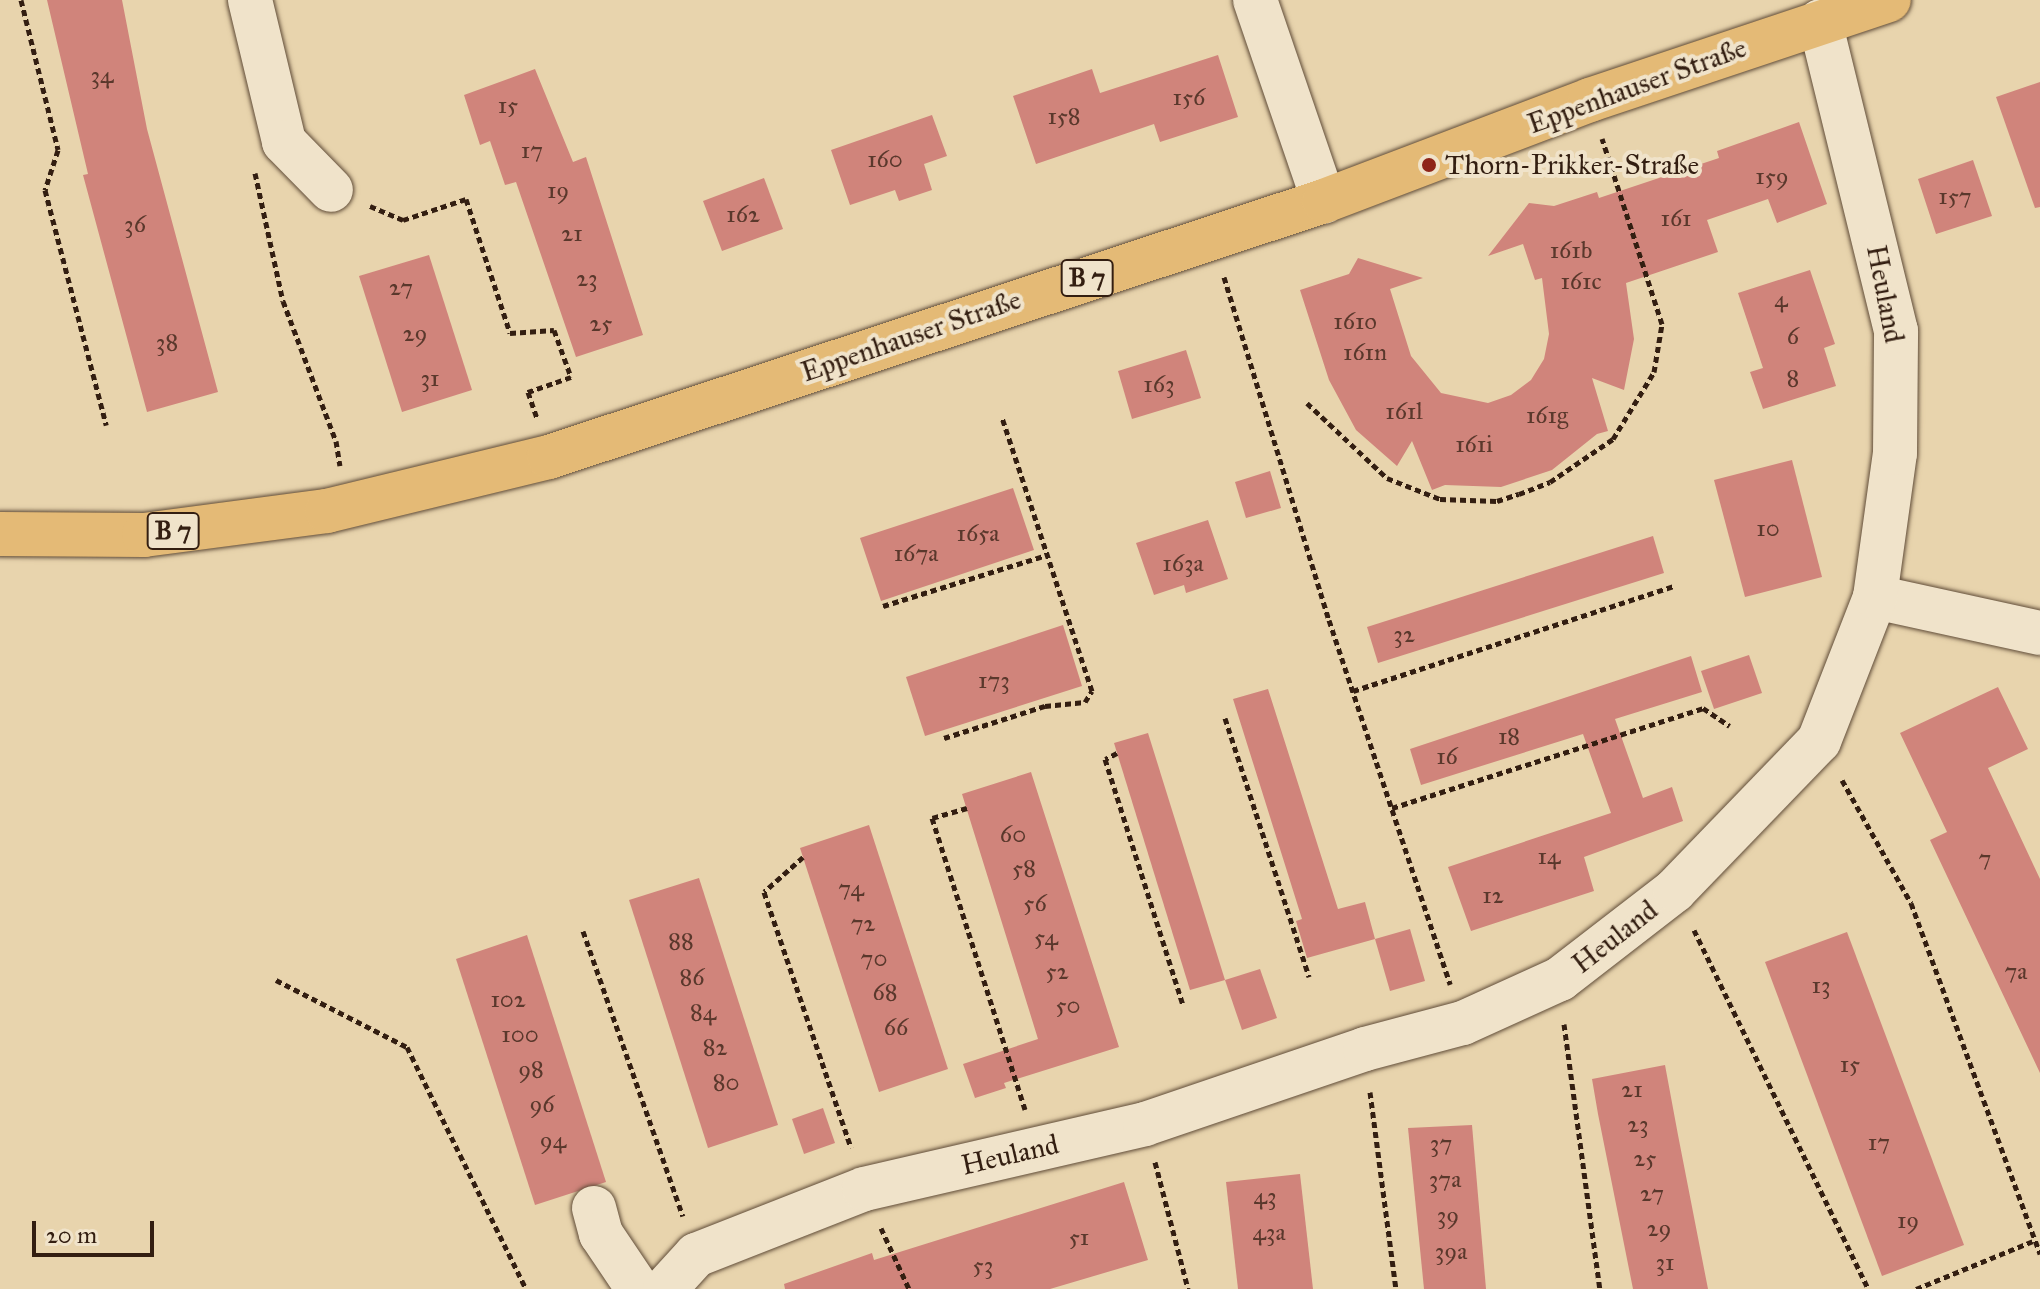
<!DOCTYPE html>
<html>
<head>
<meta charset="utf-8">
<style>
	body { margin:0 }
	#map { position:relative; width:2040px; height:1289px; overflow:hidden; background:#e8d4ad; font-family:"IM FELL Great Primer",serif }
	div>[style] { position:absolute }
	.building>* { inset:0; background:#d0847b }
	.path>* { height:5px; margin-top:-2.5px; transform-origin:0; background:repeating-linear-gradient(90deg,#331e11 0 6px,transparent 0 10px) }
	.roads { filter:drop-shadow(0 0 2px #604c38) drop-shadow(0 0 2px #604c38) }
	.minor>* { height:44px; margin:-22px; padding:0 22px; transform-origin:22px; border-radius:22px; background:#f0e3ca }
	.major>* { height:44px; margin:-22px; padding:0 22px; transform-origin:22px; border-radius:22px; background:#e4ba76 }
	.dots>* { width:22px; height:22px; translate:-50% -50%; box-sizing:border-box; border:4px solid #f0e3ca; border-radius:50% }
	span { translate:-50% -50%; white-space:nowrap; text-align:center; line-height:1.15; -webkit-text-stroke:8px #f0e3ca; paint-order:stroke }
	.number-label { font-size:24px; color:#5a382c }
	.number-label span { -webkit-text-stroke-width:0 }
	.shield-label span { padding:2px 6px; background:#f0e3ca; border:2px solid; border-radius:6px; -webkit-text-stroke-width:0 }
	.shield-label { font-size:26px; color:#331e11; font-weight:700 }
	.street-label { font-size:28px; color:#331e11 }
	.poi-label { font-size:28px; color:#331e11 }
	.left { translate:0 -50%; text-align:left }
	.scale { position:absolute; left:32px; top:1221px; width:122px; height:36px; box-sizing:border-box; border:4px solid #331e11; border-top:0; padding-left:10px; font-size:24px; line-height:28px; white-space:nowrap; color:#331e11; -webkit-text-stroke:6px #f0e3ca; paint-order:stroke }
</style>
</head>
<body>
<div id="map">
	<div class="building">
		<i style="clip-path:polygon(47px 0,122px 0,147px 129px,218px 392px,147px 412px,83px 175px,88px 174px)"></i>
		<i style="clip-path:polygon(1218px 55px,1238px 117px,1160px 142px,1154px 124px,1036px 164px,1013px 96px,1092px 69px,1100px 93px)"></i>
		<i style="clip-path:polygon(535px 69px,573px 162px,586px 157px,643px 335px,576px 357px,516px 182px,505px 185px,490px 141px,480px 145px,464px 95px)"></i>
		<i style="clip-path:polygon(2040px 82px,2040px 207px,2035px 208px,1996px 97px)"></i>
		<i style="clip-path:polygon(932px 115px,947px 156px,924px 164px,932px 190px,899px 201px,895px 190px,850px 205px,831px 150px)"></i>
		<i style="clip-path:polygon(1799px 122px,1827px 204px,1777px 223px,1768px 199px,1707px 220px,1718px 252px,1626px 283px,1634px 339px,1624px 390px,1592px 378px,1608px 431px,1597px 434px,1552px 470px,1501px 487px,1445px 485px,1432px 490px,1412px 441px,1397px 466px,1356px 430px,1329px 380px,1300px 290px,1349px 274px,1358px 258px,1423px 278px,1390px 289px,1411px 356px,1441px 393px,1488px 403px,1511px 395px,1531px 380px,1544px 359px,1549px 334px,1542px 278px,1535px 280px,1523px 244px,1488px 256px,1529px 203px,1554px 206px,1597px 192px,1599px 198px,1719px 158px,1717px 151px)"></i>
		<i style="clip-path:polygon(1973px 160px,1992px 216px,1936px 234px,1918px 179px)"></i>
		<i style="clip-path:polygon(764px 178px,783px 229px,722px 251px,703px 201px)"></i>
		<i style="clip-path:polygon(429px 255px,472px 390px,402px 412px,359px 276px)"></i>
		<i style="clip-path:polygon(1810px 270px,1835px 344px,1824px 348px,1836px 386px,1763px 409px,1750px 372px,1763px 368px,1738px 293px)"></i>
		<i style="clip-path:polygon(1186px 350px,1201px 398px,1132px 419px,1118px 371px)"></i>
		<i style="clip-path:polygon(1792px 460px,1822px 577px,1745px 597px,1714px 480px)"></i>
		<i style="clip-path:polygon(1270px 471px,1281px 508px,1246px 518px,1235px 482px)"></i>
		<i style="clip-path:polygon(1013px 488px,1034px 550px,881px 601px,860px 538px)"></i>
		<i style="clip-path:polygon(1208px 520px,1228px 579px,1186px 593px,1184px 585px,1154px 595px,1136px 543px)"></i>
		<i style="clip-path:polygon(1653px 536px,1664px 573px,1378px 663px,1367px 627px)"></i>
		<i style="clip-path:polygon(1063px 625px,1082px 686px,925px 736px,906px 677px)"></i>
		<i style="clip-path:polygon(1749px 655px,1762px 693px,1714px 709px,1701px 671px)"></i>
		<i style="clip-path:polygon(1691px 656px,1702px 692px,1615px 719px,1643px 798px,1672px 787px,1683px 821px,1584px 857px,1594px 891px,1471px 931px,1448px 867px,1611px 813px,1583px 734px,1421px 785px,1410px 749px)"></i>
		<i style="clip-path:polygon(1998px 687px,2028px 749px,1988px 768px,2040px 879px,2040px 1073px,1930px 840px,1947px 832px,1900px 733px)"></i>
		<i style="clip-path:polygon(1268px 689px,1338px 909px,1365px 902px,1375px 939px,1307px 958px,1296px 921px,1302px 919px,1233px 699px)"></i>
		<i style="clip-path:polygon(1148px 733px,1225px 980px,1190px 990px,1114px 743px)"></i>
		<i style="clip-path:polygon(1031px 772px,1119px 1047px,1004px 1083px,1006px 1088px,975px 1098px,963px 1064px,1038px 1039px,962px 794px)"></i>
		<i style="clip-path:polygon(869px 825px,948px 1069px,879px 1092px,800px 848px)"></i>
		<i style="clip-path:polygon(699px 878px,778px 1125px,708px 1148px,629px 900px)"></i>
		<i style="clip-path:polygon(1410px 929px,1425px 981px,1390px 991px,1375px 939px)"></i>
		<i style="clip-path:polygon(1847px 932px,1964px 1245px,1882px 1276px,1765px 962px)"></i>
		<i style="clip-path:polygon(527px 935px,606px 1182px,535px 1205px,456px 959px)"></i>
		<i style="clip-path:polygon(1260px 969px,1277px 1018px,1242px 1030px,1225px 980px)"></i>
		<i style="clip-path:polygon(1665px 1065px,1678px 1135px,1708px 1289px,1633px 1289px,1598px 1114px,1592px 1079px)"></i>
		<i style="clip-path:polygon(823px 1108px,835px 1143px,804px 1154px,792px 1119px)"></i>
		<i style="clip-path:polygon(1472px 1125px,1486px 1289px,1424px 1289px,1408px 1128px)"></i>
		<i style="clip-path:polygon(1300px 1174px,1313px 1289px,1238px 1289px,1226px 1182px)"></i>
		<i style="clip-path:polygon(1124px 1182px,1148px 1260px,1050px 1289px,785px 1289px,784px 1284px,872px 1253px,874px 1260px)"></i>
	</div>
	<div class="path">
		<i style="left:21px;top:0;width:154px;rotate:76.1deg"></i>
		<i style="left:58px;top:150px;width:42px;rotate:108deg"></i>
		<i style="left:45px;top:190px;width:243px;rotate:75.4deg"></i>
		<i style="left:255px;top:173px;width:131px;rotate:77.7deg"></i>
		<i style="left:283px;top:301px;width:150px;rotate:69.3deg"></i>
		<i style="left:336px;top:441px;width:25px;rotate:81deg"></i>
		<i style="left:370px;top:206px;width:36px;rotate:23deg"></i>
		<i style="left:403px;top:220px;width:66px;rotate:-18.4deg"></i>
		<i style="left:466px;top:199px;width:141px;rotate:71.8deg"></i>
		<i style="left:510px;top:333px;width:44px;rotate:-3.9deg"></i>
		<i style="left:554px;top:330px;width:50px;rotate:70.1deg"></i>
		<i style="left:571px;top:377px;width:46px;rotate:160.8deg"></i>
		<i style="left:528px;top:392px;width:28px;rotate:71deg"></i>
		<i style="left:1224px;top:277px;width:359px;rotate:73deg"></i>
		<i style="left:1329px;top:620px;width:384px;rotate:71.6deg"></i>
		<i style="left:1307px;top:403px;width:110px;rotate:43.2deg"></i>
		<i style="left:1387px;top:478px;width:57px;rotate:21.6deg"></i>
		<i style="left:1440px;top:499px;width:57px;rotate:2deg"></i>
		<i style="left:1497px;top:501px;width:23px;rotate:-18deg"></i>
		<i style="left:1519px;top:494px;width:33px;rotate:-21deg"></i>
		<i style="left:1550px;top:482px;width:76px;rotate:-34.3deg"></i>
		<i style="left:1613px;top:439px;width:79px;rotate:-58.5deg"></i>
		<i style="left:1654px;top:372px;width:49px;rotate:-80.5deg"></i>
		<i style="left:1662px;top:324px;width:195px;rotate:-107.9deg"></i>
		<i style="left:883px;top:606px;width:172px;rotate:-17.3deg"></i>
		<i style="left:1353px;top:691px;width:338px;rotate:-18.1deg"></i>
		<i style="left:1225px;top:718px;width:272px;rotate:72deg"></i>
		<i style="left:944px;top:738px;width:106px;rotate:-17.6deg"></i>
		<i style="left:1045px;top:706px;width:40px;rotate:-5.7deg"></i>
		<i style="left:1085px;top:702px;width:13px;rotate:-58deg"></i>
		<i style="left:1092px;top:691px;width:288px;rotate:-108.2deg"></i>
		<i style="left:1117px;top:753px;width:13px;rotate:153deg"></i>
		<i style="left:1105px;top:759px;width:258px;rotate:72.4deg"></i>
		<i style="left:1842px;top:780px;width:141px;rotate:60.7deg"></i>
		<i style="left:1911px;top:903px;width:374px;rotate:69.8deg"></i>
		<i style="left:967px;top:808px;width:36px;rotate:164deg"></i>
		<i style="left:932px;top:818px;width:306px;rotate:72.3deg"></i>
		<i style="left:1392px;top:808px;width:327px;rotate:-17.8deg"></i>
		<i style="left:1703px;top:708px;width:32px;rotate:34deg"></i>
		<i style="left:803px;top:857px;width:52px;rotate:138.1deg"></i>
		<i style="left:764px;top:892px;width:270px;rotate:71.2deg"></i>
		<i style="left:1694px;top:930px;width:399px;rotate:64.1deg"></i>
		<i style="left:583px;top:931px;width:302px;rotate:70.7deg"></i>
		<i style="left:276px;top:980px;width:147px;rotate:27.1deg"></i>
		<i style="left:407px;top:1047px;width:270px;rotate:63.8deg"></i>
		<i style="left:1564px;top:1024px;width:267px;rotate:82.3deg"></i>
		<i style="left:1370px;top:1092px;width:199px;rotate:82.5deg"></i>
		<i style="left:1155px;top:1162px;width:131px;rotate:75.4deg"></i>
		<i style="left:881px;top:1228px;width:67px;rotate:65.3deg"></i>
		<i style="left:1916px;top:1289px;width:126px;rotate:-22.3deg"></i>
	</div>
	<div class="roads">
		<div class="minor">
			<i style="left:250px;top:0;width:146px;rotate:76.5deg"></i>
			<i style="left:284px;top:142px;width:67px;rotate:45.6deg"></i>
			<i style="left:1255px;top:0;width:213px;rotate:71.1deg"></i>
			<i style="left:1875px;top:597px;width:169px;rotate:12.3deg"></i>
			<i style="left:594px;top:1208px;width:27px;rotate:75deg"></i>
			<i style="left:601px;top:1234px;width:66px;rotate:56.1deg"></i>
			<i style="left:665px;top:1289px;width:46px;rotate:-47.6deg"></i>
			<i style="left:696px;top:1255px;width:180px;rotate:-21.4deg"></i>
			<i style="left:864px;top:1189px;width:288px;rotate:-13deg"></i>
			<i style="left:1145px;top:1124px;width:232px;rotate:-18.8deg"></i>
			<i style="left:1365px;top:1049px;width:101px;rotate:-14.9deg"></i>
			<i style="left:1463px;top:1023px;width:107px;rotate:-24.4deg"></i>
			<i style="left:1560px;top:979px;width:145px;rotate:-37.7deg"></i>
			<i style="left:1675px;top:890px;width:207px;rotate:-46deg"></i>
			<i style="left:1819px;top:741px;width:155px;rotate:-68.7deg"></i>
			<i style="left:1875px;top:597px;width:145px;rotate:-82.1deg"></i>
			<i style="left:1895px;top:453px;width:122px;rotate:-89.5deg"></i>
			<i style="left:1896px;top:331px;width:319px;rotate:-103.8deg"></i>
		</div>
		<div class="major">
			<i style="left:0;top:534px;width:144px;rotate:0.4deg"></i>
			<i style="left:144px;top:535px;width:185px;rotate:-7.5deg"></i>
			<i style="left:327px;top:511px;width:228px;rotate:-13.7deg"></i>
			<i style="left:549px;top:457px;width:816px;rotate:-18.28deg"></i>
			<i style="left:1324px;top:201px;width:285px;rotate:-20.8deg"></i>
			<i style="left:1590px;top:100px;width:315px;rotate:-18.5deg"></i>
		</div>
	</div>
	<div class="dots">
		<i style="left:1429px;top:165px;background:#8f2418"></i>
	</div>
	<div class="number-label">
		<span style="left:102px;top:76px">34</span>
		<span style="left:1189px;top:98px">156</span>
		<span style="left:508px;top:106px">15</span>
		<span style="left:1064px;top:117px">158</span>
		<span style="left:532px;top:151px">17</span>
		<span style="left:885px;top:160px">160</span>
		<span style="left:1772px;top:177px">159</span>
		<span style="left:558px;top:191px">19</span>
		<span style="left:1955px;top:197px">157</span>
		<span style="left:743px;top:215px">162</span>
		<span style="left:1676px;top:219px">161</span>
		<span style="left:135px;top:225px">36</span>
		<span style="left:572px;top:234px">21</span>
		<span style="left:1571px;top:251px">161b</span>
		<span style="left:587px;top:279px">23</span>
		<span style="left:1581px;top:282px">161c</span>
		<span style="left:401px;top:288px">27</span>
		<span style="left:1781px;top:300px">4</span>
		<span style="left:1355px;top:322px">161o</span>
		<span style="left:601px;top:324px">25</span>
		<span style="left:415px;top:334px">29</span>
		<span style="left:1793px;top:337px">6</span>
		<span style="left:167px;top:343px">38</span>
		<span style="left:1365px;top:353px">161n</span>
		<span style="left:430px;top:379px">31</span>
		<span style="left:1793px;top:379px">8</span>
		<span style="left:1159px;top:385px">163</span>
		<span style="left:1404px;top:412px">161l</span>
		<span style="left:1547px;top:416px">161g</span>
		<span style="left:1474px;top:445px">161i</span>
		<span style="left:1768px;top:529px">10</span>
		<span style="left:978px;top:534px">165a</span>
		<span style="left:916px;top:554px">167a</span>
		<span style="left:1183px;top:564px">163a</span>
		<span style="left:1404px;top:635px">32</span>
		<span style="left:994px;top:681px">173</span>
		<span style="left:1509px;top:737px">18</span>
		<span style="left:1447px;top:757px">16</span>
		<span style="left:1013px;top:835px">60</span>
		<span style="left:1549px;top:857px">14</span>
		<span style="left:1985px;top:859px">7</span>
		<span style="left:1024px;top:869px">58</span>
		<span style="left:851px;top:889px">74</span>
		<span style="left:1493px;top:896px">12</span>
		<span style="left:1035px;top:904px">56</span>
		<span style="left:863px;top:924px">72</span>
		<span style="left:1046px;top:938px">54</span>
		<span style="left:681px;top:942px">88</span>
		<span style="left:874px;top:959px">70</span>
		<span style="left:1057px;top:972px">52</span>
		<span style="left:2016px;top:972px">7a</span>
		<span style="left:692px;top:978px">86</span>
		<span style="left:1821px;top:986px">13</span>
		<span style="left:885px;top:993px">68</span>
		<span style="left:508px;top:1000px">102</span>
		<span style="left:1068px;top:1006px">50</span>
		<span style="left:703px;top:1013px">84</span>
		<span style="left:896px;top:1028px">66</span>
		<span style="left:520px;top:1035px">100</span>
		<span style="left:715px;top:1048px">82</span>
		<span style="left:1850px;top:1065px">15</span>
		<span style="left:531px;top:1070px">98</span>
		<span style="left:726px;top:1083px">80</span>
		<span style="left:1632px;top:1090px">21</span>
		<span style="left:542px;top:1105px">96</span>
		<span style="left:1638px;top:1125px">23</span>
		<span style="left:553px;top:1141px">94</span>
		<span style="left:1879px;top:1143px">17</span>
		<span style="left:1441px;top:1144px">37</span>
		<span style="left:1645px;top:1159px">25</span>
		<span style="left:1445px;top:1180px">37a</span>
		<span style="left:1652px;top:1194px">27</span>
		<span style="left:1265px;top:1197px">43</span>
		<span style="left:1448px;top:1216px">39</span>
		<span style="left:1908px;top:1221px">19</span>
		<span style="left:1659px;top:1229px">29</span>
		<span style="left:1269px;top:1233px">43a</span>
		<span style="left:1079px;top:1238px">51</span>
		<span style="left:1451px;top:1252px">39a</span>
		<span style="left:1665px;top:1263px">31</span>
		<span style="left:983px;top:1266px">53</span>
	</div>
	<div class="shield-label">
		<span style="left:1087px;top:278px">B 7</span>
		<span style="left:173px;top:531px">B 7</span>
	</div>
	<div class="street-label">
		<span style="left:1637px;top:86px;rotate:-20deg">Eppenhauser Straße</span>
		<span style="left:1885px;top:294px;rotate:79deg">Heuland</span>
		<span style="left:911px;top:336px;rotate:-19deg">Eppenhauser Straße</span>
		<span style="left:1615px;top:937px;rotate:-38deg">Heuland</span>
		<span style="left:1010px;top:1155px;rotate:-13deg">Heuland</span>
	</div>
	<div class="poi-label">
		<span class="left" style="left:1445px;top:165px">Thorn-Prikker-Straße</span>
	</div>
	<div class="scale">20 m</div>
</div>
</body>
</html>
